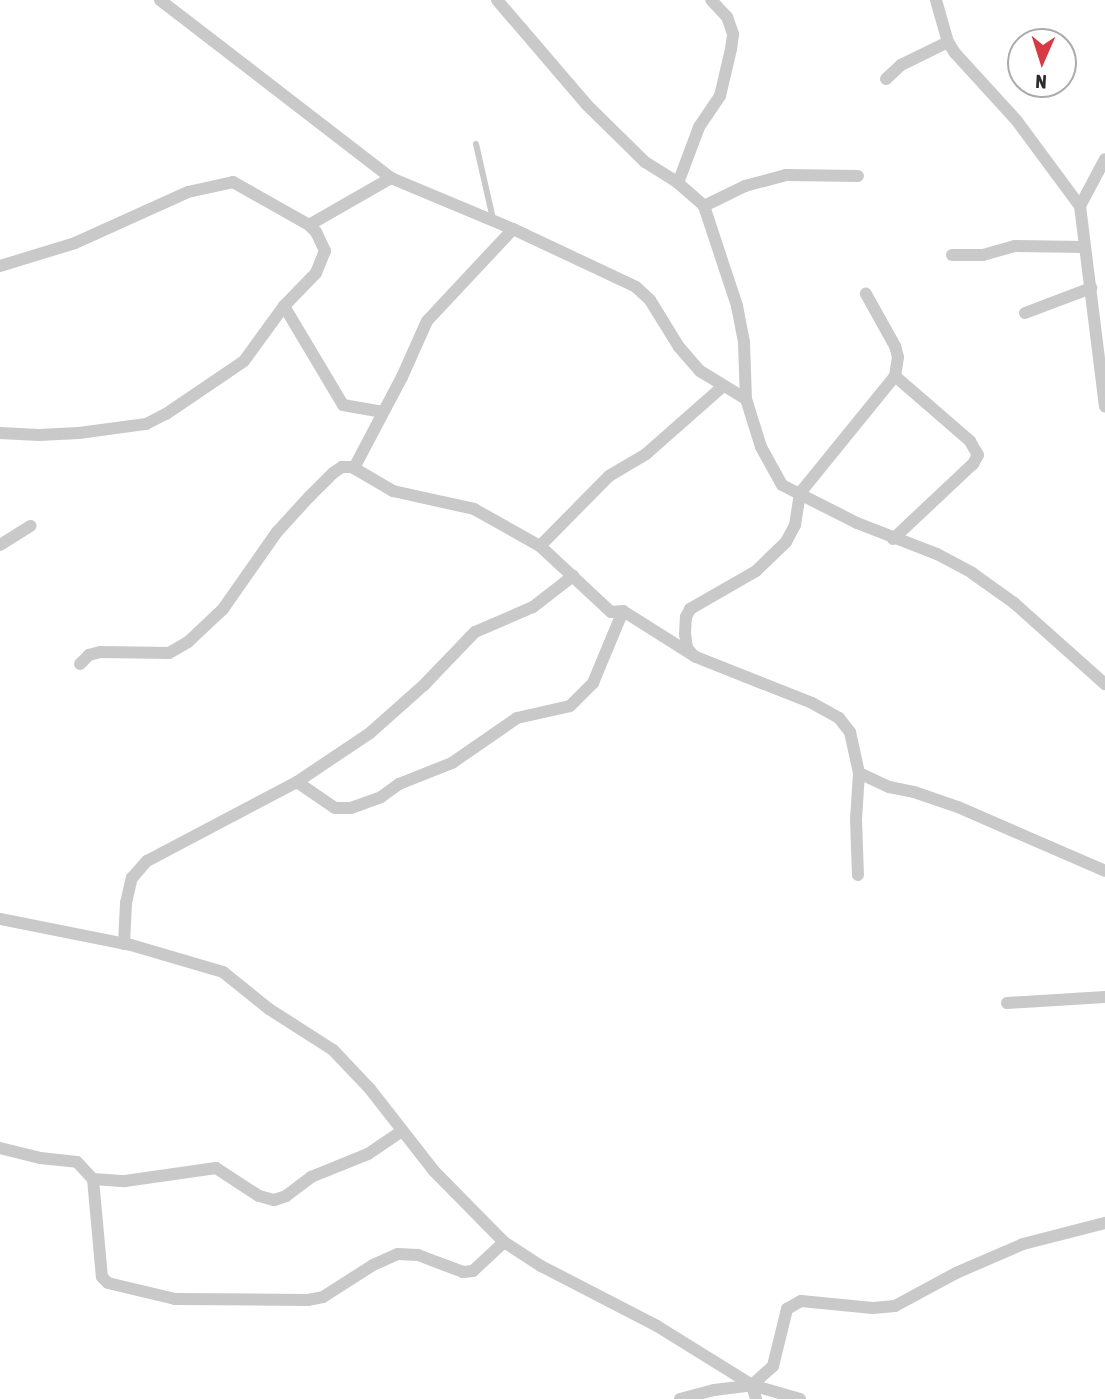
<!DOCTYPE html>
<html>
<head>
<meta charset="utf-8">
<style>
	body { margin:0 }
	#map { position:relative; width:1105px; height:1399px; overflow:hidden; background:#fff; font-family:"Asap Condensed",sans-serif }
	div>[style] { position:absolute }
	.service>* { height:6px; margin:-3px; padding:0 3px; transform-origin:3px; border-radius:3px; background:#c9c9c9 }
	.minor>* { height:12px; margin:-6px; padding:0 6px; transform-origin:6px; border-radius:6px; background:#c9c9c9 }
	span { translate:-50% -50%; white-space:nowrap; text-align:center; line-height:1.15; -webkit-text-stroke:7px #fff; paint-order:stroke }
	.north { position:absolute; left:1007px; top:28px; width:70px; height:70px; box-sizing:border-box; background:#fff; border:2px solid #ababab; border-radius:50%; rotate:183deg; font-size:19px; font-weight:700; line-height:28px; text-align:center; color:#2c2c2c }
	.north::after { content:''; display:block; margin:auto; width:24px; height:32px; background:#d73a44; clip-path:polygon(50% 0,100% 100%,50% 72%,0 100%) }
</style>
</head>
<body>
<div id="map">
	<div class="service">
		<i style="left:476px;top:144px;width:77px;rotate:77.2deg"></i>
	</div>
	<div class="minor">
		<i style="left:160px;top:0;width:292px;rotate:37.6deg"></i>
		<i style="left:391px;top:178px;width:132px;rotate:22.7deg"></i>
		<i style="left:513px;top:229px;width:136px;rotate:25.2deg"></i>
		<i style="left:636px;top:287px;width:19px;rotate:43deg"></i>
		<i style="left:650px;top:300px;width:55px;rotate:58.3deg"></i>
		<i style="left:679px;top:347px;width:32px;rotate:49deg"></i>
		<i style="left:700px;top:371px;width:54px;rotate:31.3deg"></i>
		<i style="left:497px;top:0;width:137px;rotate:49.4deg"></i>
		<i style="left:586px;top:104px;width:83px;rotate:44.5deg"></i>
		<i style="left:645px;top:162px;width:39px;rotate:32deg"></i>
		<i style="left:678px;top:183px;width:35px;rotate:41deg"></i>
		<i style="left:704px;top:206px;width:105px;rotate:71.7deg"></i>
		<i style="left:737px;top:306px;width:38px;rotate:79deg"></i>
		<i style="left:744px;top:343px;width:56px;rotate:88deg"></i>
		<i style="left:746px;top:399px;width:50px;rotate:72.6deg"></i>
		<i style="left:761px;top:447px;width:43px;rotate:61.1deg"></i>
		<i style="left:782px;top:485px;width:84px;rotate:26.9deg"></i>
		<i style="left:857px;top:523px;width:86px;rotate:21.2deg"></i>
		<i style="left:937px;top:554px;width:40px;rotate:28deg"></i>
		<i style="left:972px;top:573px;width:52px;rotate:35.5deg"></i>
		<i style="left:1014px;top:603px;width:122px;rotate:41.7deg"></i>
		<i style="left:936px;top:0;width:44px;rotate:74.1deg"></i>
		<i style="left:948px;top:42px;width:13px;rotate:58deg"></i>
		<i style="left:955px;top:53px;width:92px;rotate:47.6deg"></i>
		<i style="left:1017px;top:121px;width:106px;rotate:53.5deg"></i>
		<i style="left:1080px;top:206px;width:202px;rotate:82.9deg"></i>
		<i style="left:886px;top:79px;width:21px;rotate:-43deg"></i>
		<i style="left:901px;top:65px;width:52px;rotate:-26.1deg"></i>
		<i style="left:678px;top:183px;width:60px;rotate:-69.4deg"></i>
		<i style="left:699px;top:127px;width:37px;rotate:-56deg"></i>
		<i style="left:720px;top:96px;width:48px;rotate:-76.8deg"></i>
		<i style="left:731px;top:49px;width:15px;rotate:-82deg"></i>
		<i style="left:733px;top:34px;width:18px;rotate:-109deg"></i>
		<i style="left:727px;top:17px;width:23px;rotate:-133deg"></i>
		<i style="left:704px;top:206px;width:46px;rotate:-26deg"></i>
		<i style="left:745px;top:186px;width:42px;rotate:-15deg"></i>
		<i style="left:786px;top:175px;width:72px;rotate:0.8deg"></i>
		<i style="left:1080px;top:206px;width:53px;rotate:-62deg"></i>
		<i style="left:952px;top:255px;width:31px"></i>
		<i style="left:983px;top:255px;width:33px;rotate:-16deg"></i>
		<i style="left:1015px;top:246px;width:70px;rotate:0.8deg"></i>
		<i style="left:0;top:266px;width:78px;rotate:-17deg"></i>
		<i style="left:75px;top:243px;width:124px;rotate:-24.3deg"></i>
		<i style="left:188px;top:192px;width:46px;rotate:-12.5deg"></i>
		<i style="left:233px;top:182px;width:87px;rotate:29.5deg"></i>
		<i style="left:309px;top:225px;width:95px;rotate:-29.8deg"></i>
		<i style="left:284px;top:306px;width:115px;rotate:59.2deg"></i>
		<i style="left:343px;top:405px;width:39px;rotate:10deg"></i>
		<i style="left:1025px;top:313px;width:71px;rotate:-20.7deg"></i>
		<i style="left:0;top:433px;width:39px;rotate:3deg"></i>
		<i style="left:39px;top:435px;width:40px;rotate:-2.9deg"></i>
		<i style="left:79px;top:433px;width:68px;rotate:-7.7deg"></i>
		<i style="left:146px;top:424px;width:22px;rotate:-27deg"></i>
		<i style="left:166px;top:414px;width:94px;rotate:-34.2deg"></i>
		<i style="left:244px;top:361px;width:68px;rotate:-54deg"></i>
		<i style="left:284px;top:306px;width:46px;rotate:-45.9deg"></i>
		<i style="left:316px;top:273px;width:24px;rotate:-68deg"></i>
		<i style="left:325px;top:251px;width:21px;rotate:-115deg"></i>
		<i style="left:316px;top:232px;width:10px;rotate:-135deg"></i>
		<i style="left:354px;top:468px;width:103px;rotate:-62.2deg"></i>
		<i style="left:402px;top:377px;width:61px;rotate:-65.9deg"></i>
		<i style="left:427px;top:321px;width:126px;rotate:-46.9deg"></i>
		<i style="left:893px;top:539px;width:110px;rotate:-43.2deg"></i>
		<i style="left:973px;top:464px;width:10px;rotate:-61deg"></i>
		<i style="left:978px;top:455px;width:16px;rotate:-120deg"></i>
		<i style="left:970px;top:441px;width:99px;rotate:-139.1deg"></i>
		<i style="left:0;top:545px;width:36px;rotate:-32deg"></i>
		<i style="left:540px;top:546px;width:98px;rotate:-45.4deg"></i>
		<i style="left:609px;top:476px;width:43px;rotate:-30.7deg"></i>
		<i style="left:646px;top:454px;width:101px;rotate:-41.4deg"></i>
		<i style="left:693px;top:655px;width:9px;rotate:-131deg"></i>
		<i style="left:687px;top:648px;width:14px;rotate:-98deg"></i>
		<i style="left:685px;top:634px;width:17px;rotate:-87deg"></i>
		<i style="left:686px;top:617px;width:9px;rotate:-63deg"></i>
		<i style="left:690px;top:609px;width:76px;rotate:-29.9deg"></i>
		<i style="left:756px;top:571px;width:42px;rotate:-44deg"></i>
		<i style="left:786px;top:542px;width:19px;rotate:-62deg"></i>
		<i style="left:795px;top:525px;width:32px;rotate:-81deg"></i>
		<i style="left:800px;top:493px;width:151px;rotate:-50.9deg"></i>
		<i style="left:895px;top:376px;width:19px;rotate:-81deg"></i>
		<i style="left:898px;top:357px;width:11px;rotate:-105deg"></i>
		<i style="left:895px;top:346px;width:60px;rotate:-119.1deg"></i>
		<i style="left:80px;top:664px;width:13px;rotate:-45deg"></i>
		<i style="left:89px;top:655px;width:11px;rotate:-15deg"></i>
		<i style="left:100px;top:652px;width:69px;rotate:0.8deg"></i>
		<i style="left:169px;top:653px;width:22px;rotate:-30deg"></i>
		<i style="left:188px;top:642px;width:48px;rotate:-43.3deg"></i>
		<i style="left:223px;top:609px;width:94px;rotate:-55deg"></i>
		<i style="left:277px;top:532px;width:47px;rotate:-47.6deg"></i>
		<i style="left:309px;top:497px;width:34px;rotate:-45deg"></i>
		<i style="left:333px;top:473px;width:11px;rotate:-34deg"></i>
		<i style="left:342px;top:467px;width:10px"></i>
		<i style="left:352px;top:467px;width:48px;rotate:30.3deg"></i>
		<i style="left:393px;top:491px;width:83px;rotate:12.5deg"></i>
		<i style="left:474px;top:509px;width:76px;rotate:29.3deg"></i>
		<i style="left:540px;top:546px;width:97px;rotate:42.9deg"></i>
		<i style="left:611px;top:612px;width:12px;rotate:-5deg"></i>
		<i style="left:623px;top:611px;width:86px;rotate:32.2deg"></i>
		<i style="left:696px;top:657px;width:125px;rotate:21.6deg"></i>
		<i style="left:812px;top:703px;width:31px;rotate:29deg"></i>
		<i style="left:839px;top:718px;width:18px;rotate:52deg"></i>
		<i style="left:850px;top:732px;width:42px;rotate:77.6deg"></i>
		<i style="left:859px;top:773px;width:46px;rotate:93.7deg"></i>
		<i style="left:856px;top:819px;width:56px;rotate:88deg"></i>
		<i style="left:859px;top:773px;width:33px;rotate:25deg"></i>
		<i style="left:889px;top:787px;width:25px;rotate:11deg"></i>
		<i style="left:914px;top:792px;width:46px;rotate:18.8deg"></i>
		<i style="left:958px;top:807px;width:160px;rotate:23.5deg"></i>
		<i style="left:297px;top:782px;width:46px;rotate:34.4deg"></i>
		<i style="left:335px;top:808px;width:16px"></i>
		<i style="left:351px;top:808px;width:32px;rotate:-20deg"></i>
		<i style="left:381px;top:797px;width:22px;rotate:-36deg"></i>
		<i style="left:399px;top:784px;width:57px;rotate:-21.6deg"></i>
		<i style="left:452px;top:763px;width:79px;rotate:-34.7deg"></i>
		<i style="left:517px;top:718px;width:54px;rotate:-12.8deg"></i>
		<i style="left:570px;top:706px;width:33px;rotate:-45deg"></i>
		<i style="left:593px;top:683px;width:78px;rotate:-67.4deg"></i>
		<i style="left:0;top:919px;width:134px;rotate:11.2deg"></i>
		<i style="left:131px;top:945px;width:96px;rotate:16.4deg"></i>
		<i style="left:223px;top:972px;width:59px;rotate:38.8deg"></i>
		<i style="left:269px;top:1009px;width:76px;rotate:32.6deg"></i>
		<i style="left:333px;top:1050px;width:54px;rotate:46.5deg"></i>
		<i style="left:370px;top:1089px;width:104px;rotate:52deg"></i>
		<i style="left:434px;top:1171px;width:100px;rotate:45.4deg"></i>
		<i style="left:504px;top:1242px;width:44px;rotate:33deg"></i>
		<i style="left:541px;top:1266px;width:131px;rotate:27.3deg"></i>
		<i style="left:657px;top:1326px;width:112px;rotate:31.8deg"></i>
		<i style="left:752px;top:1385px;width:15px;rotate:74deg"></i>
		<i style="left:124px;top:944px;width:41px;rotate:-87.2deg"></i>
		<i style="left:126px;top:903px;width:26px;rotate:-77deg"></i>
		<i style="left:132px;top:878px;width:23px;rotate:-49deg"></i>
		<i style="left:147px;top:861px;width:170px;rotate:-27.8deg"></i>
		<i style="left:297px;top:782px;width:88px;rotate:-33.9deg"></i>
		<i style="left:370px;top:733px;width:71px;rotate:-41.6deg"></i>
		<i style="left:423px;top:686px;width:75px;rotate:-46.1deg"></i>
		<i style="left:475px;top:632px;width:63px;rotate:-23.3deg"></i>
		<i style="left:533px;top:607px;width:51px;rotate:-37.8deg"></i>
		<i style="left:1007px;top:1003px;width:98px;rotate:-3.5deg"></i>
		<i style="left:0;top:1148px;width:41px;rotate:14deg"></i>
		<i style="left:40px;top:1158px;width:37px;rotate:6deg"></i>
		<i style="left:77px;top:1162px;width:23px;rotate:47deg"></i>
		<i style="left:93px;top:1179px;width:32px;rotate:4deg"></i>
		<i style="left:125px;top:1181px;width:92px;rotate:-8.1deg"></i>
		<i style="left:216px;top:1168px;width:51px;rotate:33.1deg"></i>
		<i style="left:259px;top:1196px;width:16px;rotate:15deg"></i>
		<i style="left:274px;top:1200px;width:13px;rotate:-18deg"></i>
		<i style="left:286px;top:1196px;width:31px;rotate:-37deg"></i>
		<i style="left:311px;top:1177px;width:61px;rotate:-22deg"></i>
		<i style="left:368px;top:1154px;width:41px;rotate:-34.1deg"></i>
		<i style="left:93px;top:1179px;width:98px;rotate:84.8deg"></i>
		<i style="left:102px;top:1277px;width:8px;rotate:45deg"></i>
		<i style="left:108px;top:1283px;width:69px;rotate:13.4deg"></i>
		<i style="left:175px;top:1299px;width:133px;rotate:0.4deg"></i>
		<i style="left:308px;top:1300px;width:15px;rotate:-11deg"></i>
		<i style="left:323px;top:1297px;width:59px;rotate:-32.6deg"></i>
		<i style="left:373px;top:1265px;width:27px;rotate:-24deg"></i>
		<i style="left:398px;top:1254px;width:20px;rotate:3deg"></i>
		<i style="left:418px;top:1255px;width:48px;rotate:20.7deg"></i>
		<i style="left:463px;top:1272px;width:10px;rotate:-6deg"></i>
		<i style="left:473px;top:1271px;width:42px;rotate:-43.1deg"></i>
		<i style="left:752px;top:1385px;width:28px;rotate:-42deg"></i>
		<i style="left:773px;top:1366px;width:59px;rotate:-76.2deg"></i>
		<i style="left:787px;top:1309px;width:16px;rotate:-30deg"></i>
		<i style="left:801px;top:1301px;width:72px;rotate:5.6deg"></i>
		<i style="left:873px;top:1308px;width:22px;rotate:-5deg"></i>
		<i style="left:895px;top:1306px;width:69px;rotate:-28.4deg"></i>
		<i style="left:956px;top:1273px;width:73px;rotate:-23.4deg"></i>
		<i style="left:1023px;top:1244px;width:85px;rotate:-14.4deg"></i>
		<i style="left:680px;top:1399px;width:35px;rotate:-15deg"></i>
		<i style="left:714px;top:1390px;width:38px;rotate:-7deg"></i>
		<i style="left:752px;top:1385px;width:50px;rotate:16.3deg"></i>
	</div>
	<div class="north">N</div>
</div>
</body>
</html>
